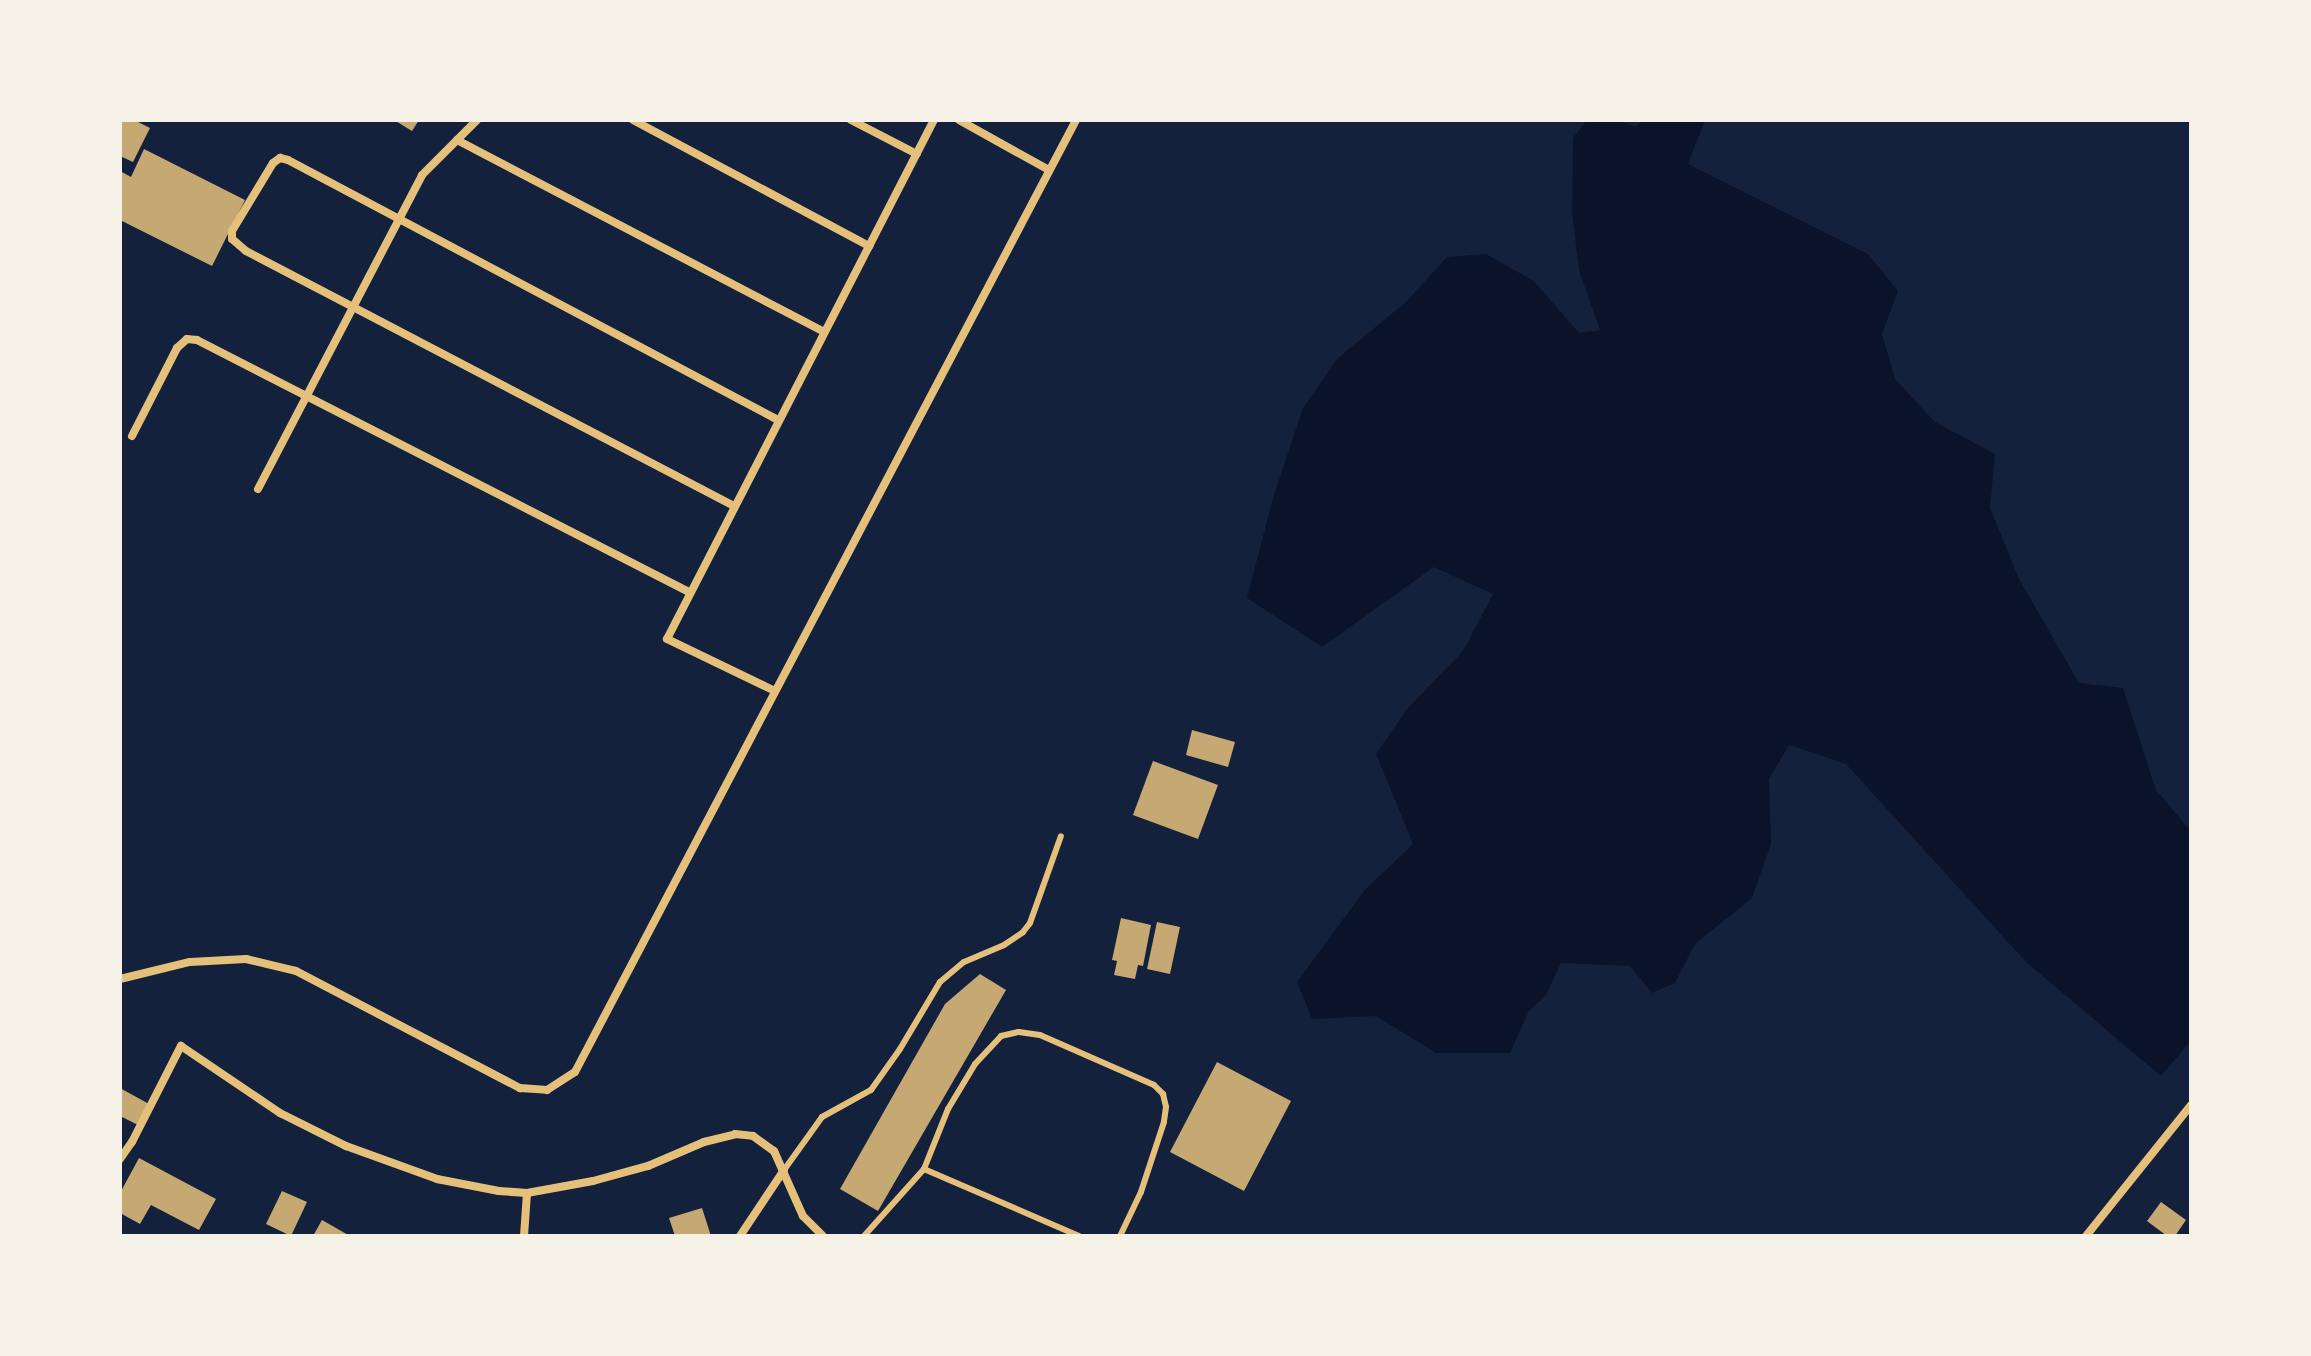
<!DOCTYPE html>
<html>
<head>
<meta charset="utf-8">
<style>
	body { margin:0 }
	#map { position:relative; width:2311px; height:1356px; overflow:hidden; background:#14213d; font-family:"Nunito Sans",sans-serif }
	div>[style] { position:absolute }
	.water>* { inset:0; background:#0b132b }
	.building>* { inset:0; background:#c6a872 }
	.service>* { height:6px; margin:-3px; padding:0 3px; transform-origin:3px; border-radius:3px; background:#e5c07b }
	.minor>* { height:8px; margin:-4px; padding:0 4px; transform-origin:4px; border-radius:4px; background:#e5c07b }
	span { translate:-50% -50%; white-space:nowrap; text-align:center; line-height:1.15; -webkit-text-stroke:8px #f6f1e7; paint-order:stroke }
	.frame { position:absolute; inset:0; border:122px solid #f6f1e7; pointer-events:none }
</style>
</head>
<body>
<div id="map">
	<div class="water">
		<i style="clip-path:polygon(1587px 120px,1619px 120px,1636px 127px,1642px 120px,1705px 120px,1688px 164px,1868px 254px,1898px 291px,1882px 334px,1895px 379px,1935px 422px,1995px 454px,1990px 508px,2019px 579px,2079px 683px,2123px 688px,2156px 790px,2191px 831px,2191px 1041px,2161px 1076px,2026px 962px,1846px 764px,1789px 745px,1769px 779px,1771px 844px,1752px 898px,1695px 944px,1675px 983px,1652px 993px,1630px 966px,1561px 963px,1546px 995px,1529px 1011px,1510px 1053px,1436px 1053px,1376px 1016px,1312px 1019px,1297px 982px,1364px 891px,1413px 844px,1376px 754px,1407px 709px,1463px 651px,1493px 594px,1434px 567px,1322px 647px,1247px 598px,1273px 498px,1303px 408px,1337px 359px,1407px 301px,1447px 257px,1486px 254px,1534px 281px,1579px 333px,1600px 330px,1579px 271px,1572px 211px,1573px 138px)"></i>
	</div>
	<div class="building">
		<i style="clip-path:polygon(120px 120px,134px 120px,150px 128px,133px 162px,120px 156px)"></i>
		<i style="clip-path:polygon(394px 120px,419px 120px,412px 131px)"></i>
		<i style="clip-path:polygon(144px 149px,245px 200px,212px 266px,120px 220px,120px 171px,131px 177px)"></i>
		<i style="clip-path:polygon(1192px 730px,1235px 742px,1228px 767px,1186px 755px)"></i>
		<i style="clip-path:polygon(1153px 761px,1218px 785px,1198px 839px,1133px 815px)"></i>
		<i style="clip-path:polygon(1121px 918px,1151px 925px,1143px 966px,1138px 965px,1135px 979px,1114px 975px,1117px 961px,1112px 960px)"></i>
		<i style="clip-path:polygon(1157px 922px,1180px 927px,1170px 974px,1147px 969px)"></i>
		<i style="clip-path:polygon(980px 974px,1006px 990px,878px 1211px,840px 1189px,945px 1004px)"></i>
		<i style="clip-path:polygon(1217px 1062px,1291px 1101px,1244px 1191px,1170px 1152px)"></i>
		<i style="clip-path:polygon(120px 1088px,149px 1104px,138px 1125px,120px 1116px)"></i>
		<i style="clip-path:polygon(139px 1158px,216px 1199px,199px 1230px,151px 1205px,140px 1224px,120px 1213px,120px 1193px)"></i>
		<i style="clip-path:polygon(282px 1191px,307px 1202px,291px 1236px,266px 1224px)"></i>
		<i style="clip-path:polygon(2161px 1202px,2186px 1220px,2175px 1236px,2167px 1236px,2147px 1221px)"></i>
		<i style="clip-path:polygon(702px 1208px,711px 1236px,675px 1236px,669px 1218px)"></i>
		<i style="clip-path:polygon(322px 1220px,350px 1236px,313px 1236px)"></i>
	</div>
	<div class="service">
		<i style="left:784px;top:1170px;width:65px;rotate:-54.4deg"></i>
		<i style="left:822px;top:1117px;width:56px;rotate:-28.9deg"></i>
		<i style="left:871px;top:1090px;width:50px;rotate:-54.7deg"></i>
		<i style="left:900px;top:1049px;width:78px;rotate:-59.2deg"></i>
		<i style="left:940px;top:982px;width:31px;rotate:-40deg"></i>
		<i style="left:964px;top:962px;width:43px;rotate:-23deg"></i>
		<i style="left:1004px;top:945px;width:23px;rotate:-34deg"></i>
		<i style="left:1023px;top:932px;width:11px;rotate:-52deg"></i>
		<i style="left:1030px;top:923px;width:92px;rotate:-70.4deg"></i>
		<i style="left:864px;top:1236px;width:90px;rotate:-48.2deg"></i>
		<i style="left:1079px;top:1236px;width:169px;rotate:-156.6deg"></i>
		<i style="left:924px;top:1169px;width:65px;rotate:-68.2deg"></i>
		<i style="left:948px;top:1109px;width:52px;rotate:-59deg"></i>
		<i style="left:975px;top:1064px;width:38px;rotate:-47deg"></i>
		<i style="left:1001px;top:1036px;width:18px;rotate:-13deg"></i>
		<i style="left:1019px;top:1032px;width:21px;rotate:8deg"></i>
		<i style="left:1040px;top:1035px;width:124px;rotate:23.7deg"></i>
		<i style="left:1154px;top:1085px;width:13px;rotate:45deg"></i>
		<i style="left:1163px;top:1094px;width:13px;rotate:77deg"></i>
		<i style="left:1166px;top:1107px;width:15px;rotate:98deg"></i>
		<i style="left:1164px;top:1122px;width:74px;rotate:108.2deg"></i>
		<i style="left:1141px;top:1192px;width:49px;rotate:115.5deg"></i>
	</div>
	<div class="minor">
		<i style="left:633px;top:120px;width:268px;rotate:28.1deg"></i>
		<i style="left:851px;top:120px;width:74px;rotate:27.3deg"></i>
		<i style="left:959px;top:120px;width:103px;rotate:29.1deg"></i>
		<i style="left:457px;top:140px;width:414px;rotate:27.6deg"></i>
		<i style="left:132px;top:436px;width:99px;rotate:-62.9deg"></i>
		<i style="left:177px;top:348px;width:13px;rotate:-42deg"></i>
		<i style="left:187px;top:339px;width:10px;rotate:6deg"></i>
		<i style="left:197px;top:340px;width:553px;rotate:27.12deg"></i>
		<i style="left:258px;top:489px;width:354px;rotate:-62.4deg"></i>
		<i style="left:422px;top:175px;width:78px;rotate:-45deg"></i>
		<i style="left:734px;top:506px;width:551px;rotate:-152.41deg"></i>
		<i style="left:246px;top:251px;width:18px;rotate:-139deg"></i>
		<i style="left:232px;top:239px;width:8px;rotate:-90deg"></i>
		<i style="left:232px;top:231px;width:79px;rotate:-58.9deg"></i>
		<i style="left:273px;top:163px;width:9px;rotate:-36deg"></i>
		<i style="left:280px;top:158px;width:8px;rotate:14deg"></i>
		<i style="left:288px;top:160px;width:555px;rotate:27.95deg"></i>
		<i style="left:775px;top:691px;width:120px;rotate:-154.3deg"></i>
		<i style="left:667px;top:639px;width:584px;rotate:-62.78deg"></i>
		<i style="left:120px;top:979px;width:72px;rotate:-13.7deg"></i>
		<i style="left:190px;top:962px;width:56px;rotate:-3.1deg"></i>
		<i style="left:246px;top:959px;width:51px;rotate:13.5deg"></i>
		<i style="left:296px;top:971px;width:253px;rotate:27.6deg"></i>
		<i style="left:520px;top:1088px;width:27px;rotate:4deg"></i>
		<i style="left:547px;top:1090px;width:33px;rotate:-33deg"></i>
		<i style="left:575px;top:1072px;width:1076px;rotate:-62.24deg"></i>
		<i style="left:120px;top:1159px;width:21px;rotate:-55deg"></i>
		<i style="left:132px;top:1142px;width:108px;rotate:-63deg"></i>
		<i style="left:181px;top:1046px;width:120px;rotate:34.1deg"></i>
		<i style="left:280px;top:1113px;width:74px;rotate:26.6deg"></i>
		<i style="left:346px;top:1146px;width:97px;rotate:19.9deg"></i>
		<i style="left:437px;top:1179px;width:63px;rotate:11deg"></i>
		<i style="left:499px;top:1191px;width:28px;rotate:4deg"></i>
		<i style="left:527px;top:1193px;width:67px;rotate:-10.3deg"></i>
		<i style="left:593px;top:1181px;width:57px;rotate:-15.3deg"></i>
		<i style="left:648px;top:1166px;width:61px;rotate:-23.2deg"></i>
		<i style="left:704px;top:1142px;width:32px;rotate:-14deg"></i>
		<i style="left:735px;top:1134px;width:18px;rotate:6deg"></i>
		<i style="left:753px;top:1136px;width:26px;rotate:36deg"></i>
		<i style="left:774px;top:1151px;width:71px;rotate:66deg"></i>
		<i style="left:803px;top:1216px;width:28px;rotate:45deg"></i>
		<i style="left:524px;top:1236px;width:43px;rotate:-86deg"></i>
		<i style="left:740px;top:1236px;width:79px;rotate:-56.3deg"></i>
		<i style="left:2086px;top:1236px;width:168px;rotate:-51.3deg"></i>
	</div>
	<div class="frame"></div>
</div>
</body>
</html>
